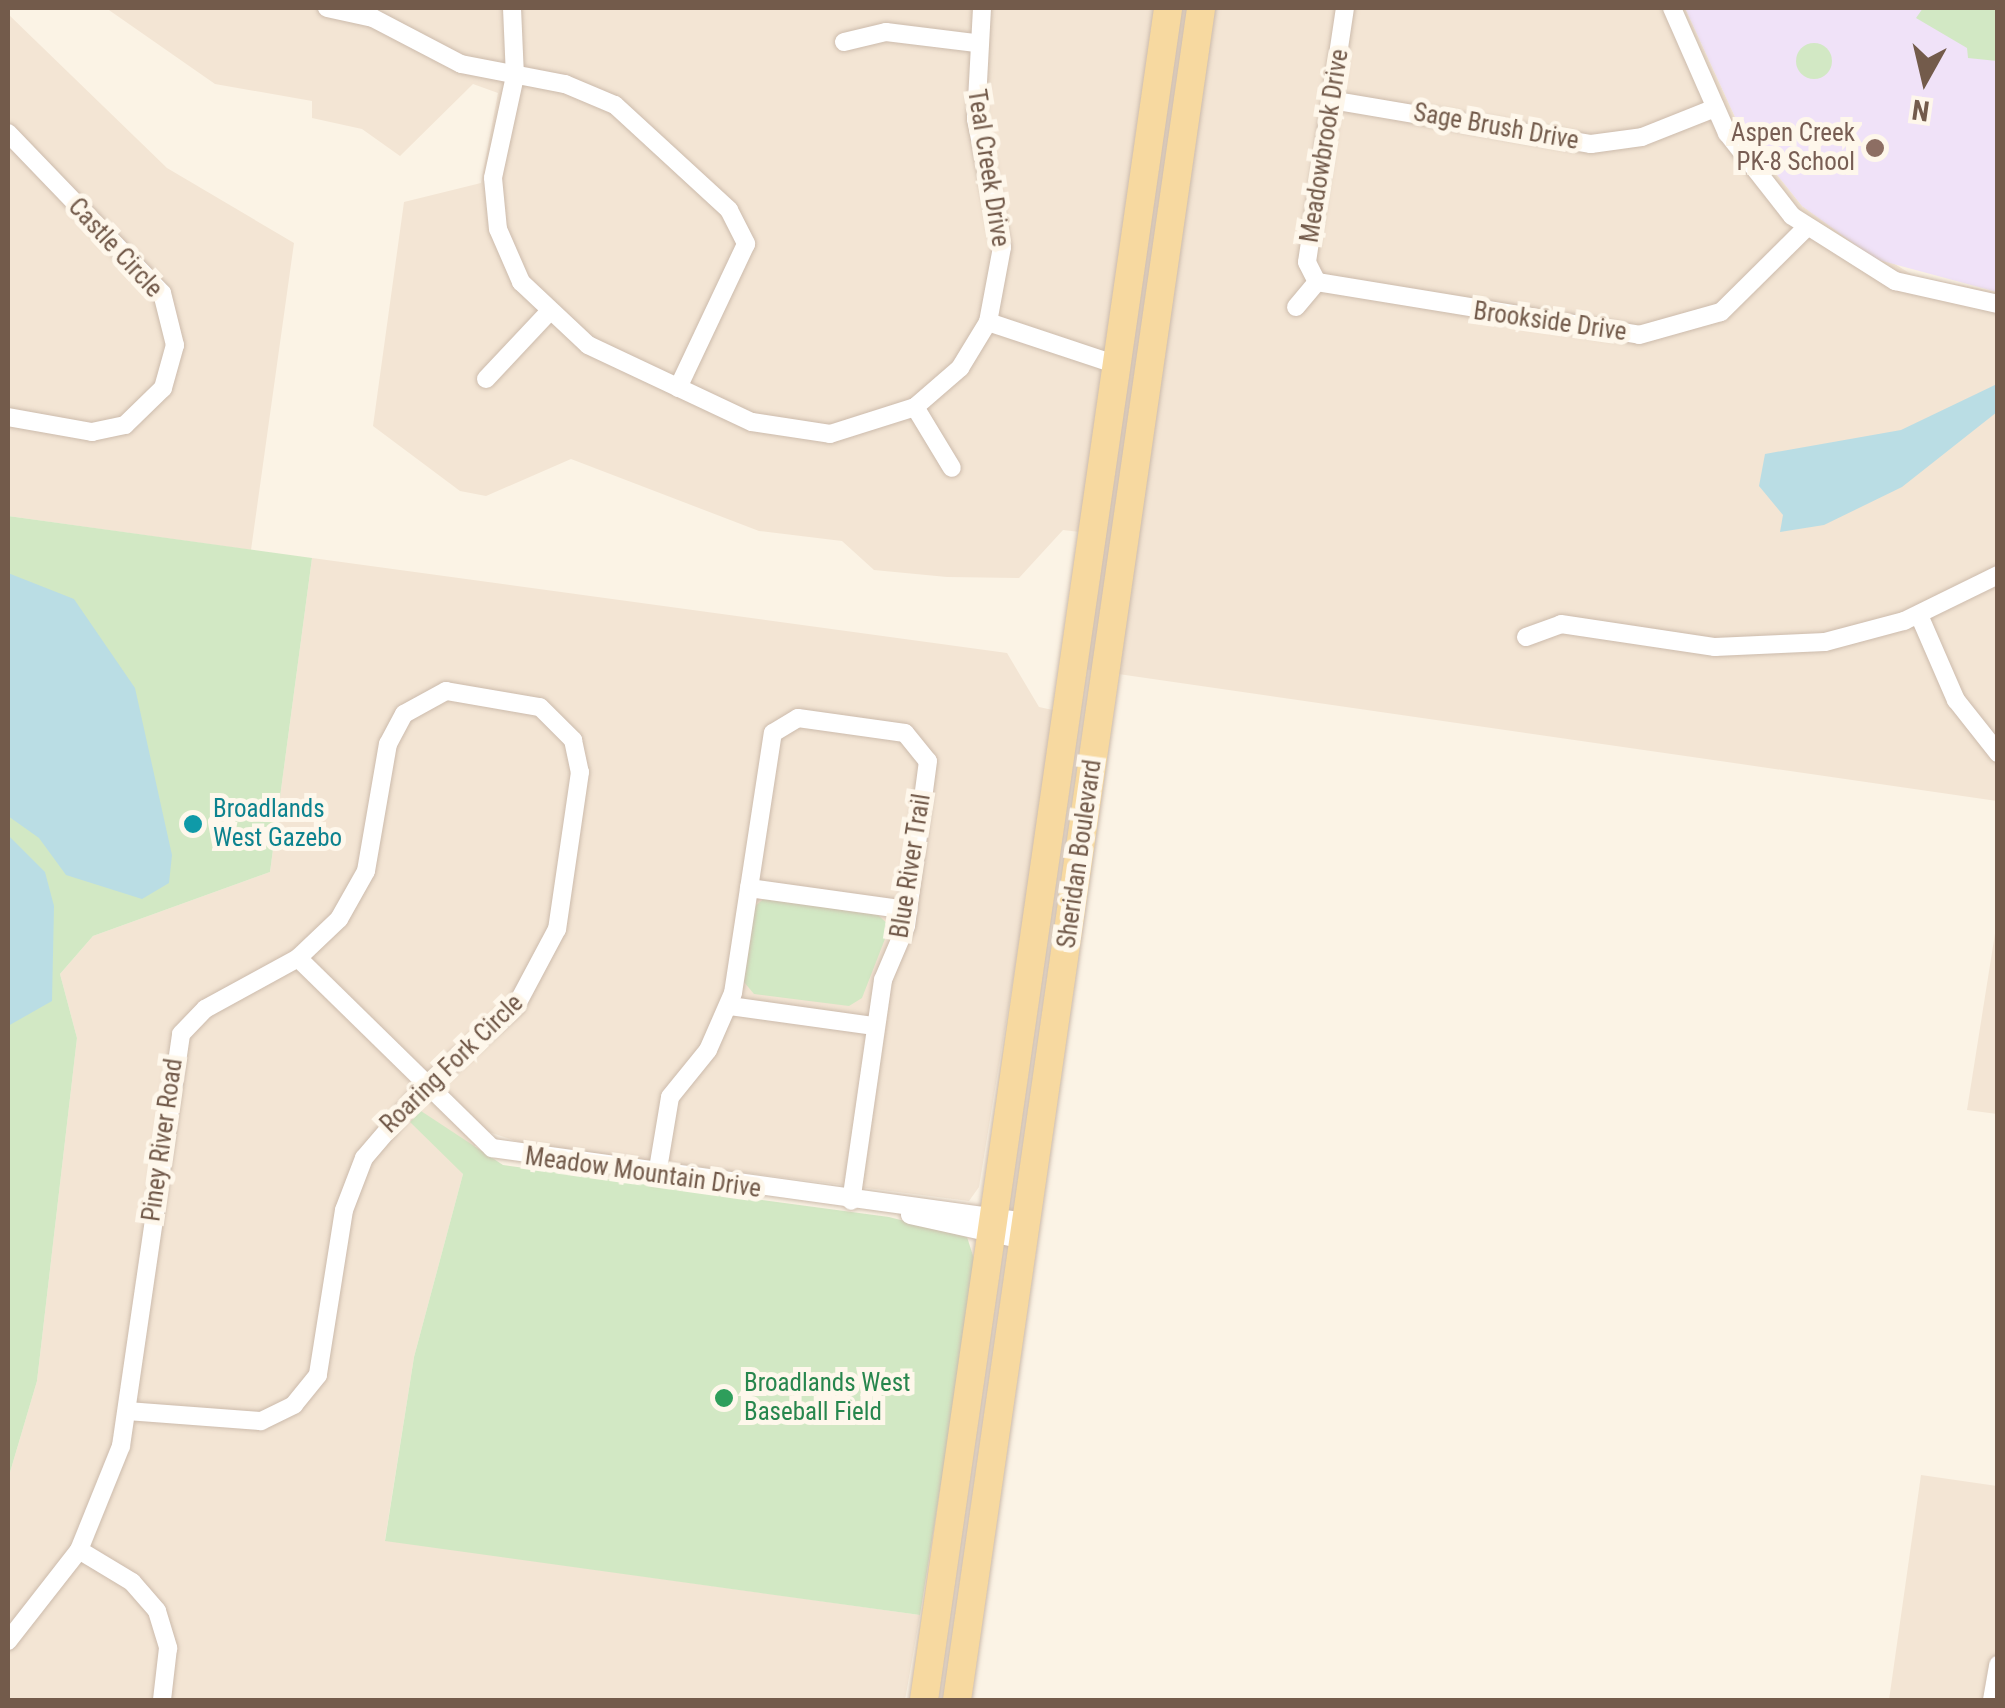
<!DOCTYPE html>
<html>
<head>
<meta charset="utf-8">
<style>
	body { margin:0 }
	#map { position:relative; width:2005px; height:1708px; overflow:hidden; background:#fbf3e5; font-family:"Roboto Condensed",sans-serif }
	div>[style] { position:absolute }
	.residential>* { inset:0; background:#f3e5d4 }
	.education>* { inset:0; background:#f0e2f8 }
	.green>* { inset:0; background:#d2e8c4 }
	.round { border-radius:50% }
	.water>* { inset:0; background:#badde4 }
	.roads { filter:drop-shadow(0 0 2px #ccbbac) drop-shadow(0 0 2px #ccbbac) }
	.street>* { height:18px; margin:-9px; padding:0 9px; transform-origin:9px; border-radius:9px; background:#fff }
	.primary>* { height:28px; margin:-14px; padding:0 14px; transform-origin:14px; border-radius:14px; background:#f7d9a0 }
	.dots>* { width:28px; height:28px; translate:-50% -50%; box-sizing:border-box; border:5px solid #fef7eb; border-radius:50% }
	span { translate:-50% -50%; white-space:nowrap; text-align:center; line-height:1.15; -webkit-text-stroke:10px #fef7eb; paint-order:stroke }
	.street-label { font-size:25px; color:#735b4b }
	.education-label { font-size:25px; color:#785e54 }
	.right { translate:-100% -50%; text-align:right }
	.culture-label { font-size:25px; color:#0d838f }
	.left { translate:0 -50%; text-align:left }
	.leisure-label { font-size:25px; color:#27864d }
	.frame { position:absolute; inset:0; border:10px solid #735b4b; pointer-events:none }
	.north { position:absolute; left:1875px; top:30px; width:100px; height:100px; -webkit-text-stroke:8px #fef7eb; paint-order:stroke; rotate:188deg; font-size:28px; font-weight:700; line-height:40px; text-align:center; color:#735b4b }
	.north::after { content:''; display:block; margin:auto; width:35px; height:45px; background:#735b4b; clip-path:polygon(50% 0,100% 100%,50% 72%,0 100%) }
</style>
</head>
<body>
<div id="map">
	<div class="residential">
		<i style="clip-path:polygon(106px 8px,1685px 8px,1741px 130px,1802px 206px,1914px 276px,1997px 292px,1997px 801px,1063px 666px,1080px 532px,1063px 530px,1019px 578px,947px 577px,874px 570px,842px 541px,759px 531px,571px 459px,486px 496px,460px 491px,373px 426px,404px 202px,481px 183px,498px 93px,473px 84px,400px 156px,362px 129px,312px 118px,312px 101px,215px 84px)"></i>
		<i style="clip-path:polygon(8px 14px,167px 168px,294px 243px,251px 550px,8px 516px)"></i>
		<i style="clip-path:polygon(312px 558px,1007px 653px,1039px 707px,1057px 711px,979px 1187px,969px 1201px,528px 1145px,486px 1131px,472px 1150px,421px 1111px,463px 1174px,414px 1357px,385px 1540px,920px 1615px,905px 1700px,8px 1700px,8px 1479px,37px 1381px,77px 1038px,60px 974px,93px 936px,270px 872px)"></i>
		<i style="clip-path:polygon(1997px 921px,1998px 1114px,1997px 1114px,1967px 1110px)"></i>
		<i style="clip-path:polygon(1921px 1475px,1997px 1486px,1997px 1700px,1889px 1700px)"></i>
	</div>
	<div class="education">
		<i style="clip-path:polygon(1685px 8px,1997px 8px,1997px 292px,1875px 259px,1802px 206px,1741px 130px)"></i>
	</div>
	<div class="green">
		<i style="clip-path:polygon(1923px 8px,1997px 8px,1997px 61px,1968px 58px,1967px 48px,1916px 18px)"></i>
		<i class="round" style="left:1796px;top:43px;width:36px;height:36px"></i>
		<i style="clip-path:polygon(8px 516px,312px 558px,270px 872px,93px 936px,60px 974px,77px 1038px,37px 1381px,8px 1479px)"></i>
		<i style="clip-path:polygon(765px 898px,878px 915px,890px 926px,862px 998px,849px 1006px,754px 994px,744px 982px,755px 906px)"></i>
		<i style="clip-path:polygon(421px 1111px,503px 1165px,889px 1217px,967px 1237px,976px 1265px,920px 1615px,385px 1541px,414px 1357px,463px 1174px,410px 1122px)"></i>
	</div>
	<div class="water">
		<i style="clip-path:polygon(1997px 384px,1997px 412px,1902px 487px,1824px 525px,1780px 532px,1783px 515px,1759px 486px,1765px 454px,1901px 430px)"></i>
		<i style="clip-path:polygon(8px 573px,74px 599px,135px 688px,172px 855px,169px 883px,142px 899px,66px 875px,39px 838px,8px 816px)"></i>
		<i style="clip-path:polygon(8px 835px,45px 872px,54px 906px,52px 1001px,8px 1026px)"></i>
	</div>
	<div class="roads">
		<div class="street">
			<i style="left:327px;top:8px;width:47px;rotate:12.3deg"></i>
			<i style="left:373px;top:18px;width:99px;rotate:27.6deg"></i>
			<i style="left:461px;top:64px;width:106px;rotate:10.9deg"></i>
			<i style="left:565px;top:84px;width:54px;rotate:22.8deg"></i>
			<i style="left:615px;top:105px;width:155px;rotate:42.6deg"></i>
			<i style="left:729px;top:210px;width:38px;rotate:63deg"></i>
			<i style="left:746px;top:244px;width:159px;rotate:115.3deg"></i>
			<i style="left:512px;top:8px;width:68px;rotate:87.5deg"></i>
			<i style="left:515px;top:76px;width:104px;rotate:102.2deg"></i>
			<i style="left:493px;top:178px;width:51px;rotate:84.4deg"></i>
			<i style="left:498px;top:229px;width:58px;rotate:66.5deg"></i>
			<i style="left:521px;top:282px;width:92px;rotate:43.2deg"></i>
			<i style="left:588px;top:345px;width:181px;rotate:25.2deg"></i>
			<i style="left:752px;top:422px;width:79px;rotate:8.7deg"></i>
			<i style="left:830px;top:434px;width:89px;rotate:-17.6deg"></i>
			<i style="left:915px;top:407px;width:60px;rotate:-40.9deg"></i>
			<i style="left:960px;top:368px;width:54px;rotate:-58.7deg"></i>
			<i style="left:988px;top:322px;width:76px;rotate:-79.4deg"></i>
			<i style="left:1002px;top:247px;width:131px;rotate:-101.5deg"></i>
			<i style="left:976px;top:119px;width:111px;rotate:-86.9deg"></i>
			<i style="left:1672px;top:8px;width:137px;rotate:66.3deg"></i>
			<i style="left:1727px;top:133px;width:105px;rotate:51.9deg"></i>
			<i style="left:1792px;top:216px;width:122px;rotate:32.3deg"></i>
			<i style="left:1895px;top:281px;width:106px;rotate:12.6deg"></i>
			<i style="left:844px;top:42px;width:43px;rotate:-13.4deg"></i>
			<i style="left:886px;top:32px;width:91px;rotate:7deg"></i>
			<i style="left:1331px;top:100px;width:264px;rotate:9.6deg"></i>
			<i style="left:1591px;top:144px;width:51px;rotate:-7.8deg"></i>
			<i style="left:1642px;top:137px;width:79px;rotate:-21.7deg"></i>
			<i style="left:8px;top:133px;width:222px;rotate:46.1deg"></i>
			<i style="left:162px;top:293px;width:54px;rotate:76deg"></i>
			<i style="left:175px;top:345px;width:45px;rotate:105.6deg"></i>
			<i style="left:163px;top:388px;width:53px;rotate:135.8deg"></i>
			<i style="left:125px;top:425px;width:34px;rotate:168deg"></i>
			<i style="left:92px;top:432px;width:85px;rotate:-169.9deg"></i>
			<i style="left:1317px;top:282px;width:326px;rotate:9.3deg"></i>
			<i style="left:1639px;top:335px;width:85px;rotate:-15.7deg"></i>
			<i style="left:1721px;top:312px;width:120px;rotate:-44.7deg"></i>
			<i style="left:1317px;top:282px;width:22px;rotate:-117deg"></i>
			<i style="left:1307px;top:262px;width:257px;rotate:-81.5deg"></i>
			<i style="left:1296px;top:307px;width:33px;rotate:-50deg"></i>
			<i style="left:988px;top:322px;width:136px;rotate:18.4deg"></i>
			<i style="left:486px;top:379px;width:89px;rotate:-46.8deg"></i>
			<i style="left:915px;top:407px;width:71px;rotate:58.8deg"></i>
			<i style="left:1919px;top:615px;width:93px;rotate:66.5deg"></i>
			<i style="left:1956px;top:700px;width:68px;rotate:51.6deg"></i>
			<i style="left:1526px;top:637px;width:37px;rotate:-20deg"></i>
			<i style="left:1561px;top:624px;width:156px;rotate:8.5deg"></i>
			<i style="left:1715px;top:647px;width:110px;rotate:-2.6deg"></i>
			<i style="left:1825px;top:642px;width:82px;rotate:-14.9deg"></i>
			<i style="left:1904px;top:621px;width:105px;rotate:-26.1deg"></i>
			<i style="left:749px;top:888px;width:161px;rotate:7.9deg"></i>
			<i style="left:298px;top:958px;width:272px;rotate:44.4deg"></i>
			<i style="left:492px;top:1148px;width:539px;rotate:7.89deg"></i>
			<i style="left:730px;top:1006px;width:146px;rotate:7.9deg"></i>
			<i style="left:657px;top:1175px;width:79px;rotate:-80.5deg"></i>
			<i style="left:670px;top:1097px;width:60px;rotate:-51deg"></i>
			<i style="left:708px;top:1050px;width:62px;rotate:-66.3deg"></i>
			<i style="left:733px;top:993px;width:263px;rotate:-81.3deg"></i>
			<i style="left:773px;top:733px;width:29px;rotate:-31deg"></i>
			<i style="left:798px;top:718px;width:108px;rotate:8deg"></i>
			<i style="left:905px;top:733px;width:36px;rotate:51deg"></i>
			<i style="left:928px;top:761px;width:166px;rotate:97.6deg"></i>
			<i style="left:906px;top:926px;width:59px;rotate:113.1deg"></i>
			<i style="left:883px;top:980px;width:223px;rotate:98.2deg"></i>
			<i style="left:910px;top:1215px;width:117px;rotate:12.4deg"></i>
			<i style="left:79px;top:1550px;width:62px;rotate:31.1deg"></i>
			<i style="left:132px;top:1582px;width:38px;rotate:49deg"></i>
			<i style="left:157px;top:1611px;width:39px;rotate:73deg"></i>
			<i style="left:168px;top:1648px;width:52px;rotate:96.6deg"></i>
			<i style="left:8px;top:1641px;width:115px;rotate:-52deg"></i>
			<i style="left:79px;top:1550px;width:112px;rotate:-68deg"></i>
			<i style="left:121px;top:1446px;width:416px;rotate:-81.7deg"></i>
			<i style="left:181px;top:1034px;width:35px;rotate:-46deg"></i>
			<i style="left:205px;top:1009px;width:106px;rotate:-28.7deg"></i>
			<i style="left:298px;top:958px;width:57px;rotate:-43.6deg"></i>
			<i style="left:339px;top:919px;width:55px;rotate:-60.6deg"></i>
			<i style="left:366px;top:871px;width:129px;rotate:-80.2deg"></i>
			<i style="left:388px;top:744px;width:34px;rotate:-62deg"></i>
			<i style="left:404px;top:714px;width:48px;rotate:-28.7deg"></i>
			<i style="left:446px;top:691px;width:95px;rotate:9.7deg"></i>
			<i style="left:540px;top:707px;width:47px;rotate:45deg"></i>
			<i style="left:573px;top:740px;width:33px;rotate:78deg"></i>
			<i style="left:580px;top:772px;width:159px;rotate:98.3deg"></i>
			<i style="left:557px;top:929px;width:87px;rotate:118deg"></i>
			<i style="left:516px;top:1006px;width:125px;rotate:138.3deg"></i>
			<i style="left:423px;top:1089px;width:91px;rotate:130.5deg"></i>
			<i style="left:364px;top:1158px;width:56px;rotate:111deg"></i>
			<i style="left:344px;top:1210px;width:167px;rotate:99deg"></i>
			<i style="left:318px;top:1375px;width:38px;rotate:129deg"></i>
			<i style="left:294px;top:1405px;width:37px;rotate:154deg"></i>
			<i style="left:261px;top:1421px;width:132px;rotate:-175.7deg"></i>
			<i style="left:1992px;top:1700px;width:36px;rotate:-80deg"></i>
		</div>
		<div class="primary">
			<i style="left:924px;top:1700px;width:1710px;rotate:-81.79deg"></i>
			<i style="left:957px;top:1700px;width:1710px;rotate:-81.79deg"></i>
		</div>
	</div>
	<div class="dots">
		<i style="left:1875px;top:148px;background:#8d6e63"></i>
		<i style="left:193px;top:824px;background:#0f9aa8"></i>
		<i style="left:724px;top:1398px;background:#2e9e5b"></i>
	</div>
	<div class="street-label">
		<span style="left:1496px;top:127px;rotate:10deg">Sage Brush Drive</span>
		<span style="left:1325px;top:146px;rotate:-81deg">Meadowbrook Drive</span>
		<span style="left:988px;top:168px;rotate:81deg">Teal Creek Drive</span>
		<span style="left:115px;top:248px;rotate:47deg">Castle Circle</span>
		<span style="left:1550px;top:322px;rotate:8deg">Brookside Drive</span>
		<span style="left:1080px;top:854px;rotate:-82deg">Sheridan Boulevard</span>
		<span style="left:911px;top:866px;rotate:-81deg">Blue River Trail</span>
		<span style="left:452px;top:1064px;rotate:-44deg">Roaring Fork Circle</span>
		<span style="left:163px;top:1140px;rotate:-82deg">Piney River Road</span>
		<span style="left:643px;top:1173px;rotate:8deg">Meadow Mountain Drive</span>
	</div>
	<div class="education-label">
		<span class="right" style="left:1855px;top:148px">Aspen Creek<br>PK-8 School</span>
	</div>
	<div class="culture-label">
		<span class="left" style="left:213px;top:824px">Broadlands<br>West Gazebo</span>
	</div>
	<div class="leisure-label">
		<span class="left" style="left:744px;top:1398px">Broadlands West<br>Baseball Field</span>
	</div>
	<div class="frame"></div>
	<div class="north">N</div>
</div>
</body>
</html>
